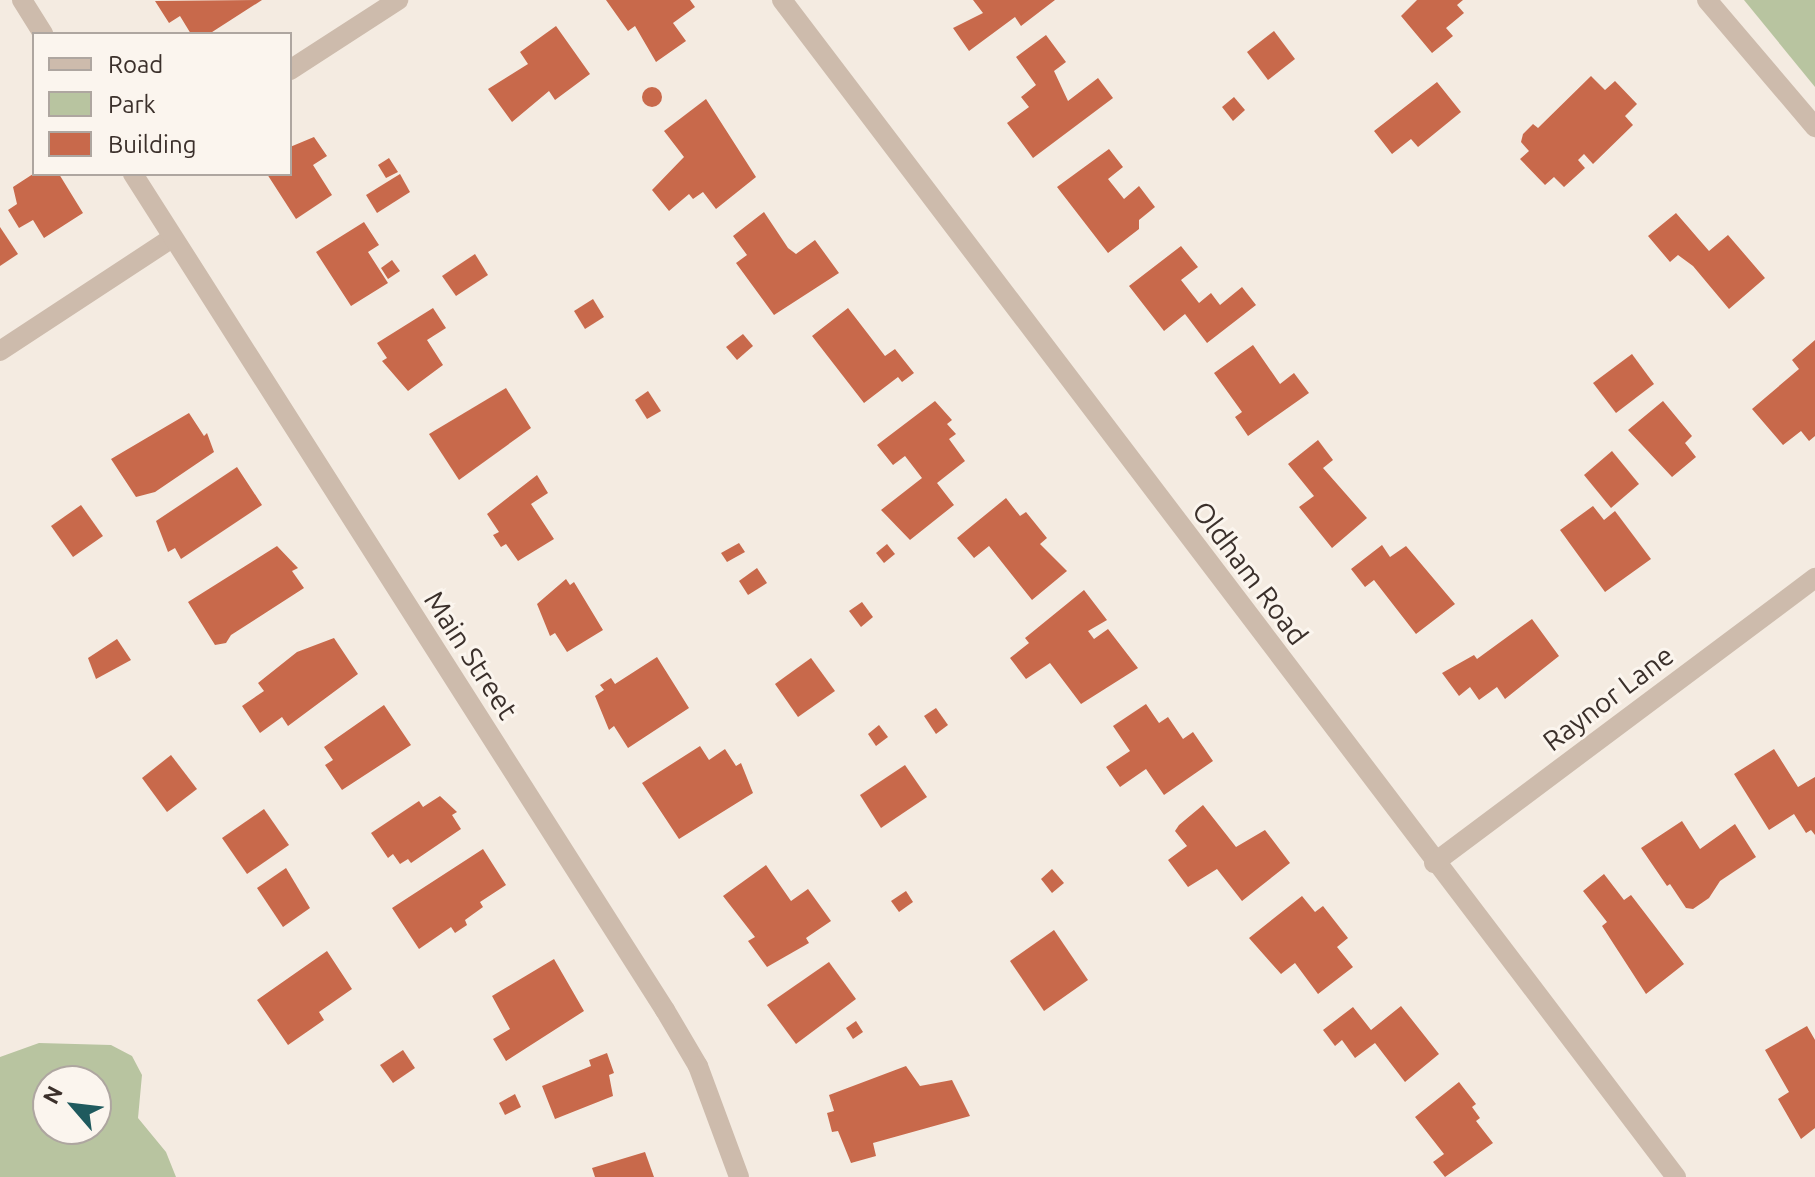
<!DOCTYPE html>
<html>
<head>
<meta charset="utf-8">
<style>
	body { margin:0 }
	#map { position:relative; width:1815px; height:1177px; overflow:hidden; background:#f4ebe1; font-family:Ubuntu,sans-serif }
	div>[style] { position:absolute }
	.green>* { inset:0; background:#b8c4a0 }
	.building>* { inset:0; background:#c8694b }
	.round { border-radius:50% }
	.minor>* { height:20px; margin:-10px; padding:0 10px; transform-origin:10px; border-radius:10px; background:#cdbbac }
	.tertiary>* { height:20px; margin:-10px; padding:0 10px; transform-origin:10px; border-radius:10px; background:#cdbbac }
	span { translate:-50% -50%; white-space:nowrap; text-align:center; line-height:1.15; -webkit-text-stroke:6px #fbf5ee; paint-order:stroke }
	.street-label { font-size:28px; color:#3b302b }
	.legend { position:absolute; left:32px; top:32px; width:260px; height:144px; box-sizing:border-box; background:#fbf5ee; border:2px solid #aea6a0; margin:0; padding:10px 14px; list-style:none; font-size:24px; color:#3b302b }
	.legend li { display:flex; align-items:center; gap:16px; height:40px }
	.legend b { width:40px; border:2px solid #aea6a0 }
	.north { position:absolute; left:32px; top:1065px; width:80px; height:80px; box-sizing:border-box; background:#fbf5ee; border:2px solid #aea6a0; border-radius:50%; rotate:298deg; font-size:22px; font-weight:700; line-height:32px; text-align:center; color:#3b302b }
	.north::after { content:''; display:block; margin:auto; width:28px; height:36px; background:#1f5a5e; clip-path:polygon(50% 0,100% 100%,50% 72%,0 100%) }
</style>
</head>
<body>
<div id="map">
	<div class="green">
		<i style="clip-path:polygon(1744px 0,1815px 0,1815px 87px)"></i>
		<i style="clip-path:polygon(evenodd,39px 1043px,111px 1045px,132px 1056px,142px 1075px,138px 1118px,166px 1152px,176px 1177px,0 1177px,0 1057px,39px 1043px,48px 1081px,96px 1081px,96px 1129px,48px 1129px,48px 1081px)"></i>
	</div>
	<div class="building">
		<i style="clip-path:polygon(262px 0,209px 34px,191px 34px,180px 16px,169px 23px,155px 1px)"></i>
		<i style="clip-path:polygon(606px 0,690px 0,695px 7px,673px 23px,686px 41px,656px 62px,635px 26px,628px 31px)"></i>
		<i style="clip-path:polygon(973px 0,1055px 0,1021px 26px,1015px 17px,969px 51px,953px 28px,983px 13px)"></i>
		<i style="clip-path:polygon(1417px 0,1463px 0,1457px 5px,1464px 13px,1446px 28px,1453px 36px,1432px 53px,1401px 16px)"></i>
		<i style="clip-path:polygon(556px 26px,590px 74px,555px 100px,549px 91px,512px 122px,488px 89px,528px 64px,520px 52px)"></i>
		<i style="clip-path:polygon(1274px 31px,1295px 59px,1268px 80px,1247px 52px)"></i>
		<i style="clip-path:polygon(1046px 35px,1066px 62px,1054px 71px,1068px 101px,1098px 78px,1113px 98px,1033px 158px,1007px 123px,1029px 107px,1021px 97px,1036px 85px,1016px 57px)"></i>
		<i style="clip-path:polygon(1591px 76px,1605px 90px,1615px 81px,1637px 104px,1625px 116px,1633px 125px,1593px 164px,1584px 154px,1578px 160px,1585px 168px,1564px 187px,1554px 177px,1545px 185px,1520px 159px,1529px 151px,1521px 142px,1523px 134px,1533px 124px,1538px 128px)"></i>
		<i style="clip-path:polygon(1437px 82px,1461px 112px,1418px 147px,1411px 139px,1392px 154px,1374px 131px)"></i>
		<i class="round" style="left:642px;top:87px;width:20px;height:20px"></i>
		<i style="clip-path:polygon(1234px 97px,1245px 110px,1233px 121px,1222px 107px)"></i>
		<i style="clip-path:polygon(706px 99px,756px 177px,716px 209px,703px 192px,693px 199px,689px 194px,669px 211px,652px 190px,684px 157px,664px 131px)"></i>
		<i style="clip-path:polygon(314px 137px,327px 156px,313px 165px,332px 195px,296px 219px,267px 174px,290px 174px,290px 147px)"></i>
		<i style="clip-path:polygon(1109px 149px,1123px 167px,1108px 179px,1124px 199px,1139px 186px,1155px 207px,1139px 220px,1139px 229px,1108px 253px,1057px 187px)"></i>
		<i style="clip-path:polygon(389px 158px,398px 172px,386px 178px,378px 165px)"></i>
		<i style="clip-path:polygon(33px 174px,59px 174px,83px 213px,44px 238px,33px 220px,19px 228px,8px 210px,17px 204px,13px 187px)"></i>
		<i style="clip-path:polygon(400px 174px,410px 192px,377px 213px,366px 195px)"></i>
		<i style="clip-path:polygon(764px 212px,788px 248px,796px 254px,815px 240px,839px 273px,774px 315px,736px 263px,747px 255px,733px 236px)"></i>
		<i style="clip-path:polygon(1676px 213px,1709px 251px,1728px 235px,1765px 278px,1729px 309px,1693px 266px,1678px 255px,1670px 262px,1648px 236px)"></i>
		<i style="clip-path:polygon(364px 222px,379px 245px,368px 252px,388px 283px,351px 306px,316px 252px)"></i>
		<i style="clip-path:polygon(0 227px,18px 254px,0 266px)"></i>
		<i style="clip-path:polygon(1181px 246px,1198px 267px,1181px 280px,1199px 303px,1211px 293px,1220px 305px,1242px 287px,1256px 305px,1207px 343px,1185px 314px,1164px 331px,1129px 286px)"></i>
		<i style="clip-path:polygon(475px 254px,488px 275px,456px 296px,442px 276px)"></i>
		<i style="clip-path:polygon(392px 260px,400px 271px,388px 279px,381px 268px)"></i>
		<i style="clip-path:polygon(593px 299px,604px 317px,585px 329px,574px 311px)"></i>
		<i style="clip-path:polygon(433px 308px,446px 328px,427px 340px,443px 365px,408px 391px,382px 361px,387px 358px,377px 343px)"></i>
		<i style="clip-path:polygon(848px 308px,885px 356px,895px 349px,914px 373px,902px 382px,898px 377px,864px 403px,812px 336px)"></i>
		<i style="clip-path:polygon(743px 334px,753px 346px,737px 360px,726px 347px)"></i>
		<i style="clip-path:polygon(1815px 340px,1815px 436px,1809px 441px,1801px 431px,1783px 445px,1752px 409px,1799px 369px,1792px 360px)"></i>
		<i style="clip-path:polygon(1253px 345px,1280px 384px,1294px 373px,1309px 393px,1248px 436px,1235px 417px,1242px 412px,1214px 373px)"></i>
		<i style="clip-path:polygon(1632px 354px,1654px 384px,1616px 413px,1593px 383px)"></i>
		<i style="clip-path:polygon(506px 388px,531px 428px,459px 480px,429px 434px)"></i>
		<i style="clip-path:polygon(648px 391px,661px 411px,647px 419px,635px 400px)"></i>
		<i style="clip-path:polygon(935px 401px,952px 420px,947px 424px,956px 434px,949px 439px,965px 461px,937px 483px,954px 505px,910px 540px,881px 510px,922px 478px,905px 456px,893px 465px,877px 445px)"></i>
		<i style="clip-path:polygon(1663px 401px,1692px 436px,1685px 443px,1696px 457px,1672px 477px,1628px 430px)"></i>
		<i style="clip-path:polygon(189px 413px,204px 436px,207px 433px,214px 452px,155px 492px,136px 497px,111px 459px)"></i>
		<i style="clip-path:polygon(1318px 440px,1333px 460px,1323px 468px,1367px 518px,1332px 548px,1299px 507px,1314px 496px,1288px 464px)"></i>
		<i style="clip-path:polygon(1612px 451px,1639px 484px,1611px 508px,1584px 475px)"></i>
		<i style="clip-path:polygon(237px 467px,262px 505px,181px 559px,175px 548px,168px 552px,156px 521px)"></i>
		<i style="clip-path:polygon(537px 475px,548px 493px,531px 504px,554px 539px,518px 561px,506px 544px,501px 547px,493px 535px,499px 532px,487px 514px)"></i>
		<i style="clip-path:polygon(1006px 498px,1020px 516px,1026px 512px,1047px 538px,1040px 544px,1067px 571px,1032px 600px,989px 546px,974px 558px,957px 538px)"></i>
		<i style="clip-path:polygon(81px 505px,103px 536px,73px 557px,51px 526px)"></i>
		<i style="clip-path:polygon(1593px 506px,1604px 520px,1615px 511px,1651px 559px,1605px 592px,1560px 530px)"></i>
		<i style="clip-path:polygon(739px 543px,745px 552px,727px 562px,721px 553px)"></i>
		<i style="clip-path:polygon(887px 544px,895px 554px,884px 563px,876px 553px)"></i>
		<i style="clip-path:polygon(1382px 545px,1390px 557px,1406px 546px,1455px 604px,1416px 634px,1374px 580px,1365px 587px,1351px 569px)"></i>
		<i style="clip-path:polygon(277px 546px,298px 568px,292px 571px,304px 588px,231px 635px,226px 643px,215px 645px,188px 602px)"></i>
		<i style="clip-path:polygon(757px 568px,767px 583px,748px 595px,739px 581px)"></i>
		<i style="clip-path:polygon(566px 579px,570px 585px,574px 582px,603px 630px,567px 652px,555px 633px,550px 636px,537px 604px)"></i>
		<i style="clip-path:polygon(1084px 590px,1107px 620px,1088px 631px,1094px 639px,1108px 629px,1138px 668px,1081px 704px,1050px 663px,1026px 679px,1010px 658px,1029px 643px,1025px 638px)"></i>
		<i style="clip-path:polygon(862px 602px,873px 617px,861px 627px,849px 611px)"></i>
		<i style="clip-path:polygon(1532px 619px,1559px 656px,1505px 699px,1497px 687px,1479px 700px,1470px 687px,1459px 696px,1442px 673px,1474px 655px,1477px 659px)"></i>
		<i style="clip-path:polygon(334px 638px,358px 674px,288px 726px,282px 717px,260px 733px,242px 706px,264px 691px,258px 683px,297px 652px)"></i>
		<i style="clip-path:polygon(117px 639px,131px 660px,96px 679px,88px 658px)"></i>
		<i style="clip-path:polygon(657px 657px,689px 708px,628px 748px,614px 726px,609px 730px,595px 696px,604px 690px,600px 685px,611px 678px,615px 684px)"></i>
		<i style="clip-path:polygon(811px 658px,835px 691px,798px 717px,775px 684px)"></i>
		<i style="clip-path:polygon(1146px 704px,1159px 723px,1168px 717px,1183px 739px,1193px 732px,1213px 761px,1164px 795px,1146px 769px,1120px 787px,1106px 767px,1130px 751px,1113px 726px)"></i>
		<i style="clip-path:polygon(384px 705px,411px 745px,342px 790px,325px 765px,333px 760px,324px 747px)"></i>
		<i style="clip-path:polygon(936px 708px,948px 725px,936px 734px,924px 716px)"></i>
		<i style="clip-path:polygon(879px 725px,888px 737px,876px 746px,868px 734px)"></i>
		<i style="clip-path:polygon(700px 746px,709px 760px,725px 749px,736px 766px,741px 763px,753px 793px,679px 839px,642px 783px)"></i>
		<i style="clip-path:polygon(1774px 749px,1798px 787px,1815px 777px,1815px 835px,1811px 830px,1806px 833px,1794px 814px,1769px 830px,1734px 774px)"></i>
		<i style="clip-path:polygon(171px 755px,197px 789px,167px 812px,142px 778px)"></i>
		<i style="clip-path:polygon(905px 765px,927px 797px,881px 828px,860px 795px)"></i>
		<i style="clip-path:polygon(440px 796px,457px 812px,452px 815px,461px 829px,411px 863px,408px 859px,400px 864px,393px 854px,388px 858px,371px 833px,419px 801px,423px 807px)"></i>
		<i style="clip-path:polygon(1203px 805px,1236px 847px,1265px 830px,1290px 863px,1242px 901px,1217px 869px,1188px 887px,1168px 860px,1187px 846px,1175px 831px,1179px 825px)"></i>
		<i style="clip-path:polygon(264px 809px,289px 845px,247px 874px,222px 838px)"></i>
		<i style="clip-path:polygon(1682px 821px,1700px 849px,1735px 824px,1756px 857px,1720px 881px,1709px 898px,1693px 909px,1686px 908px,1670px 884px,1667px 886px,1641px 848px)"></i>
		<i style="clip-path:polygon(483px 849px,506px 885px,480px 902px,483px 907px,465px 920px,467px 925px,455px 933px,451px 927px,419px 949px,392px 908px)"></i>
		<i style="clip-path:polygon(766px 865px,791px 901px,808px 889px,831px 921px,806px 938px,809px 943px,767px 967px,748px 941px,755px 937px,723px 896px)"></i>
		<i style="clip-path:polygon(286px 868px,310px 908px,283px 927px,257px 888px)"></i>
		<i style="clip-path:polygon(1052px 869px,1064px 883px,1052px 893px,1041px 879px)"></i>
		<i style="clip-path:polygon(1604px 874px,1624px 900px,1631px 895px,1684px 964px,1646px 994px,1602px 926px,1607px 922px,1583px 891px)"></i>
		<i style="clip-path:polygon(906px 891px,913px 902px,899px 912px,891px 901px)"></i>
		<i style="clip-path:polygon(1302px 896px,1315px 912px,1323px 906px,1348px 938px,1337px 947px,1353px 967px,1318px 994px,1295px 963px,1281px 974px,1249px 938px)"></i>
		<i style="clip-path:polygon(1054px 930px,1088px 980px,1044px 1011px,1010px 961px)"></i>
		<i style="clip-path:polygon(327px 951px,352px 989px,319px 1012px,324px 1020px,288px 1045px,257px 1000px)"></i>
		<i style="clip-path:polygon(554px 959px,584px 1011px,506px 1061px,493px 1039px,510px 1029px,492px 996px)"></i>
		<i style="clip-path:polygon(829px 962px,856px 999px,796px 1044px,767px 1005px)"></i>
		<i style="clip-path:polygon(1401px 1006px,1439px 1054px,1405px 1082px,1375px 1043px,1355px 1058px,1342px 1040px,1335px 1046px,1323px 1030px,1353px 1007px,1371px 1030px)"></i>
		<i style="clip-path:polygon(856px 1021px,863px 1032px,853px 1039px,846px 1028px)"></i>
		<i style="clip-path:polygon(1807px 1026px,1815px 1040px,1815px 1128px,1801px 1139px,1778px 1099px,1789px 1092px,1765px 1050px)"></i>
		<i style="clip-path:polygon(403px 1050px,415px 1068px,393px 1083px,380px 1065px)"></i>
		<i style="clip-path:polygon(607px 1053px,614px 1073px,609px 1075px,613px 1096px,555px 1119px,542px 1086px,591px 1066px,589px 1060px)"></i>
		<i style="clip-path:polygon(906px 1066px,920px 1086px,952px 1080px,970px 1116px,873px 1143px,876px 1156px,851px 1163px,838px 1131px,832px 1132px,827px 1113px,834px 1111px,829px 1095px)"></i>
		<i style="clip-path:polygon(1459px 1082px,1476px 1104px,1472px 1107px,1480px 1118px,1476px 1121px,1493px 1143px,1445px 1177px,1433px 1162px,1444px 1154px,1415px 1117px)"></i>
		<i style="clip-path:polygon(515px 1094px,521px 1107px,505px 1115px,499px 1103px)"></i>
		<i style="clip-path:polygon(645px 1152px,654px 1177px,595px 1177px,592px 1168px)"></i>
	</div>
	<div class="minor">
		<i style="left:782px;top:0;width:1478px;rotate:52.78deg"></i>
		<i style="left:290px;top:70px;width:129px;rotate:-32.9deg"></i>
		<i style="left:0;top:351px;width:206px;rotate:-33.3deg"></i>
		<i style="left:1434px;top:863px;width:476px;rotate:-36.8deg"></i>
	</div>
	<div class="tertiary">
		<i style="left:22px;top:0;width:40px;rotate:58deg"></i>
		<i style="left:1707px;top:0;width:167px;rotate:49.6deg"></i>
		<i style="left:133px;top:174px;width:991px;rotate:57.53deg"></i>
		<i style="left:665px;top:1010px;width:65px;rotate:59.5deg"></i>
		<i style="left:698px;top:1066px;width:118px;rotate:69.7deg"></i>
	</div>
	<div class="street-label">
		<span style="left:1250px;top:573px;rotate:53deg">Oldham Road</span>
		<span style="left:471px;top:655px;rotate:57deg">Main Street</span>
		<span style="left:1608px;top:698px;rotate:-37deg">Raynor Lane</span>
	</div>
	<ul class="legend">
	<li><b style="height:10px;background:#cdbbac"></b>Road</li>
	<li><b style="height:22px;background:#b8c4a0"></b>Park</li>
	<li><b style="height:22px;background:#c8694b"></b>Building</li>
	</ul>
	<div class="north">N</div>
</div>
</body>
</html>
